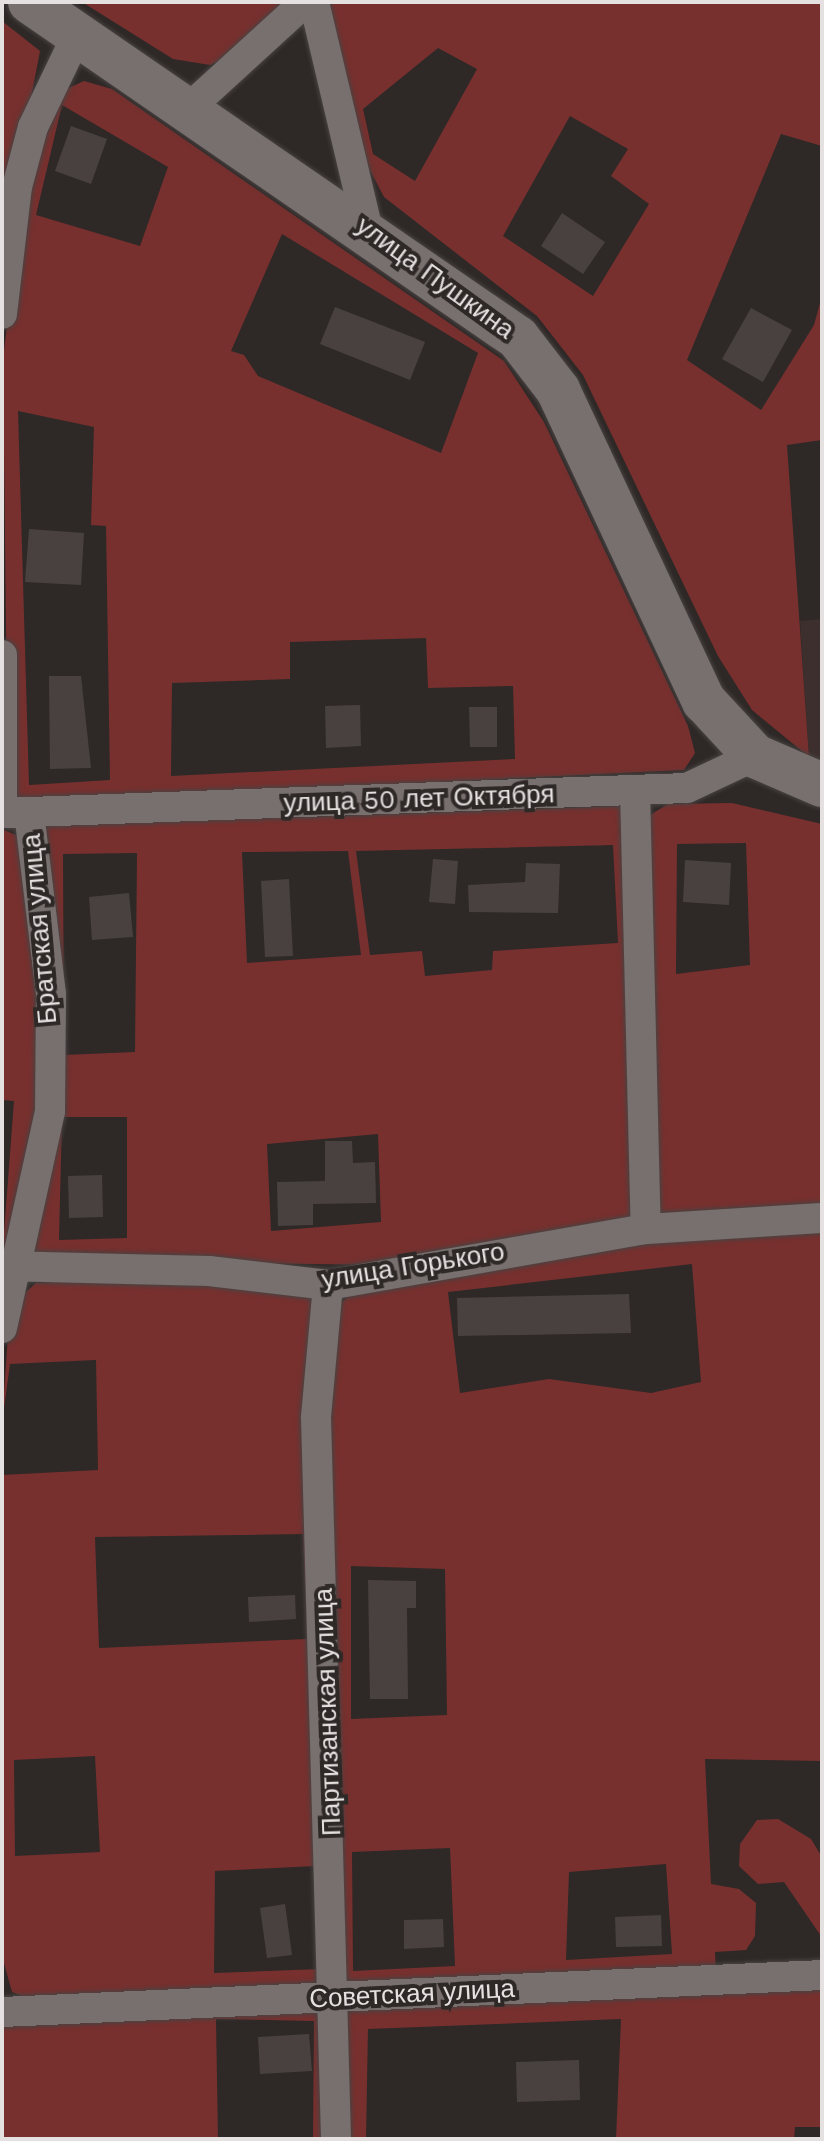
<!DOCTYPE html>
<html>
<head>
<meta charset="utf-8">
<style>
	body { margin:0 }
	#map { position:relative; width:824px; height:2141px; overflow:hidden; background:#2e2827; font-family:"Work Sans",sans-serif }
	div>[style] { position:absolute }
	.built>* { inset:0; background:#3c2f2e }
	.green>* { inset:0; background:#77302e }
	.building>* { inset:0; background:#484140 }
	.roads { filter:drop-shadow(0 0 2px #484342) drop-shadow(0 0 2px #484342) }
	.street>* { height:30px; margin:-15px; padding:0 15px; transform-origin:15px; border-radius:15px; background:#77706f }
	.secondary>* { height:44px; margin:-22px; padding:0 22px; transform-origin:22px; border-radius:22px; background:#77706f }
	span { translate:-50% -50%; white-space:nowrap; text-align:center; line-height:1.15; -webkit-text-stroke:8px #2e2827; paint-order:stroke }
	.street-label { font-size:26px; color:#e5e1e1 }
	.frame { position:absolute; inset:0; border:4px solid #e5e1e1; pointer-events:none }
</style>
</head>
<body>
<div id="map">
	<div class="built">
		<i style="clip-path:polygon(822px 619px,822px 765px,809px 757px,800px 621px)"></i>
	</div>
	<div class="green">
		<i style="clip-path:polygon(82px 2px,293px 2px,248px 47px,210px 65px,173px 59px)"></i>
		<i style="clip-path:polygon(evenodd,322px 2px,822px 2px,822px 146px,781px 134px,687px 360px,761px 410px,814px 325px,822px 296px,822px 440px,787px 445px,809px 757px,752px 710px,718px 656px,583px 375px,537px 316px,384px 197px,362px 155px,322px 2px,438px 48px,477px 69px,415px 181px,373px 154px,363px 109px,438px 48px,322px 2px,570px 116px,628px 149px,611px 176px,649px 204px,593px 296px,503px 236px,570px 116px)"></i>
		<i style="clip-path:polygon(2px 21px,40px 51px,2px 251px,4px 66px)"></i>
		<i style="clip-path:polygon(evenodd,84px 81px,112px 89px,504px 361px,544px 422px,688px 726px,695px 753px,684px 770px,8px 803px,3px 359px,24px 185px,62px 91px,84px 81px,62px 105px,168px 167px,140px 246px,36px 215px,62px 105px,84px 81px,282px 234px,478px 353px,441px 453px,258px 376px,244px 355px,231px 351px,282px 234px,84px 81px,18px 411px,94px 427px,91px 525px,106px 526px,110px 780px,29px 785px,18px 411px,84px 81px,426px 638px,428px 688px,513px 686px,515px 759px,171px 776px,172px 683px,290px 679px,290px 642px,426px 638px)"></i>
		<i style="clip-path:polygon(evenodd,732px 803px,822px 824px,822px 1210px,656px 1213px,642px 834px,652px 814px,668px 804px,732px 803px,746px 843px,750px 965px,676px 974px,677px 844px,746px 843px)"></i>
		<i style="clip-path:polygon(evenodd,627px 806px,641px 1219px,387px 1265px,32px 1260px,41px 1212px,38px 826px,627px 806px,613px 845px,618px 943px,493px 951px,492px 970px,425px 976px,422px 951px,370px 955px,356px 851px,613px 845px,627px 806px,348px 851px,361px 955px,247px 963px,242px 852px,348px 851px,627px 806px,137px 853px,135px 1052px,64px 1055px,63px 854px,137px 853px,627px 806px,62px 1117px,127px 1117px,127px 1238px,59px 1240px,62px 1117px,627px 806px,378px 1134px,381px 1222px,271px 1231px,267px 1144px,378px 1134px)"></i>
		<i style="clip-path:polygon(2px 829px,18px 836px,29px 874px,44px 999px,42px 1117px,11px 1260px,2px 1259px,14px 1101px,2px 1100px)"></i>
		<i style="clip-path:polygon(evenodd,822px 1229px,822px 1761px,705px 1759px,711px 1884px,739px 1889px,756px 1903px,755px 1936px,746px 1950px,715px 1952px,716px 1970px,342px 1987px,324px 1412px,335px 1309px,354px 1291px,638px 1238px,822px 1229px,692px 1264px,701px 1382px,651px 1393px,549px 1379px,460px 1393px,448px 1292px,692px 1264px,822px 1229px,351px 1566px,445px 1569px,447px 1715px,351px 1719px,351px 1566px,822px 1229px,450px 1848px,455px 1966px,353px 1971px,352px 1852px,450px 1848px,822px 1229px,666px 1864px,672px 1954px,566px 1960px,569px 1872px,666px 1864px)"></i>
		<i style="clip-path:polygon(evenodd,189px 1277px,313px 1296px,328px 1988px,32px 2000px,12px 1992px,2px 1956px,2px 1475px,98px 1470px,96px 1360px,10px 1364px,2px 1423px,10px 1306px,36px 1283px,189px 1277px,303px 1534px,307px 1639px,99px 1648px,95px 1537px,303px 1534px,189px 1277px,95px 1756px,100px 1852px,15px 1856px,14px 1760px,95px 1756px,189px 1277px,316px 1866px,321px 1969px,214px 1973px,215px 1871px,316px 1866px)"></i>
		<i style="clip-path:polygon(778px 1819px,811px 1839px,822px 1857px,821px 1936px,784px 1882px,758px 1884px,739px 1866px,740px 1844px,757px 1820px)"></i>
		<i style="clip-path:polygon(822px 1984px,822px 2127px,795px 2127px,794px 2139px,616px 2139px,621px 2019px,368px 2029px,366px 2139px,343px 2139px,345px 2006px)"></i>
		<i style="clip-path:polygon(326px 2005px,325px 2139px,313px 2139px,314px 2021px,216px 2019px,218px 2139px,2px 2139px,2px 2018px)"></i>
	</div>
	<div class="building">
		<i style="clip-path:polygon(71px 126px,107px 139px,91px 184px,55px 171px)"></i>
		<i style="clip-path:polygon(562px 213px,605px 242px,583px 274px,541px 246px)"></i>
		<i style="clip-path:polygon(335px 307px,425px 342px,410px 380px,320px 344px)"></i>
		<i style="clip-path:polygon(751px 308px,792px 330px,763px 382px,722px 359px)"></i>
		<i style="clip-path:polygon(29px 529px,84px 533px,81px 585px,25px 582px)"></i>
		<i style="clip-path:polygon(49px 676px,81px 676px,91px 768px,50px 769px)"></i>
		<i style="clip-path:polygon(360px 705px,361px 746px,326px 748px,325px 706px)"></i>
		<i style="clip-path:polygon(469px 707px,497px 707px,497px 747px,470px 747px)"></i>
		<i style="clip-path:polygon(433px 859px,458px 861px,455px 904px,429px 902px)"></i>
		<i style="clip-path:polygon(685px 860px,731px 863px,729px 905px,683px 902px)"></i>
		<i style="clip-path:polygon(526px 863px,560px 864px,558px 913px,469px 912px,468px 885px,525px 882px)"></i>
		<i style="clip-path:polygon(289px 879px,293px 956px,265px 957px,261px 881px)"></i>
		<i style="clip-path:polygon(129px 893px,133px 937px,92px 940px,89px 897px)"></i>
		<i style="clip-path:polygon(325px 1141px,352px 1141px,353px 1163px,375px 1162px,376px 1203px,313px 1204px,313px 1225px,278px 1226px,277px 1182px,325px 1181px)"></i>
		<i style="clip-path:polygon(102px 1175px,103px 1217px,69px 1218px,68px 1176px)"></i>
		<i style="clip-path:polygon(629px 1294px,631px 1333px,458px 1336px,457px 1298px)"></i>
		<i style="clip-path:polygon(368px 1580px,416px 1581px,416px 1608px,407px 1608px,408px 1699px,370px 1699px)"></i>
		<i style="clip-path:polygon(295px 1595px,296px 1619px,249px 1622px,248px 1597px)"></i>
		<i style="clip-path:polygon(285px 1904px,292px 1955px,267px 1958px,260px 1908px)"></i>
		<i style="clip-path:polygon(661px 1915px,662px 1946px,616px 1947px,615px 1917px)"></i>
		<i style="clip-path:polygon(443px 1919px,444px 1947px,404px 1949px,404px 1920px)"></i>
		<i style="clip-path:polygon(309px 2034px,312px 2071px,260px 2074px,258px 2037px)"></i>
		<i style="clip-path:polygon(579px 2060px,580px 2100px,517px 2102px,516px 2062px)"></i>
	</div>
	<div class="roads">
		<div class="street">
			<i style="left:314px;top:2px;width:231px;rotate:76.7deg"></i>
			<i style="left:189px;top:108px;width:157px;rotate:-42.4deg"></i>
			<i style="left:2px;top:314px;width:128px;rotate:-83.3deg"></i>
			<i style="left:17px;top:187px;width:62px;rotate:-75.1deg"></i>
			<i style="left:33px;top:127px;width:104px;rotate:-64.4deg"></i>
			<i style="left:2px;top:655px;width:158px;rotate:90deg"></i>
			<i style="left:2px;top:813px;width:685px;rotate:-2.09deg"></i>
			<i style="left:687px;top:788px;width:75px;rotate:-25.2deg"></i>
			<i style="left:635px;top:790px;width:439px;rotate:88.6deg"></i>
			<i style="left:2px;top:1266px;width:207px;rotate:1.4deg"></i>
			<i style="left:209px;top:1271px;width:120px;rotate:6.7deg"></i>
			<i style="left:328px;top:1285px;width:323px;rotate:-10deg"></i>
			<i style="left:646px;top:1229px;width:176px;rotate:-3.6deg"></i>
			<i style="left:328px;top:1285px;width:134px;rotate:95.2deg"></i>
			<i style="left:316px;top:1418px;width:721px;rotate:88.41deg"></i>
			<i style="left:2px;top:1328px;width:222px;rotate:-77.5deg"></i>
			<i style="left:50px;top:1111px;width:117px;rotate:-89.5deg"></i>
			<i style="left:51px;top:994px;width:182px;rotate:-96.9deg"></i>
			<i style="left:2px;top:2012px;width:821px;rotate:-2.58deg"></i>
		</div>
		<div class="secondary">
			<i style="left:30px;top:2px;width:592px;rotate:34.55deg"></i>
			<i style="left:518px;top:338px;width:66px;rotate:52.4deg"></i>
			<i style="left:558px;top:390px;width:344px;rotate:64.9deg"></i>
			<i style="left:704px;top:701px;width:75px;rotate:47.2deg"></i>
			<i style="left:755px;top:756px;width:73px;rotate:23.4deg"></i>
		</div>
	</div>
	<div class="street-label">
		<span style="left:435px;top:278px;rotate:36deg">улица Пушкина</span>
		<span style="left:419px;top:799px;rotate:-2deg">улица 50 лет Октября</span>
		<span style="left:40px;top:929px;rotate:-95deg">Братская улица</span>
		<span style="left:413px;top:1266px;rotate:-9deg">улица Горького</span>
		<span style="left:328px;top:1712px;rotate:-92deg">Партизанская улица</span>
		<span style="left:412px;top:1994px;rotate:-3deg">Советская улица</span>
	</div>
	<div class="frame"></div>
</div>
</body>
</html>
